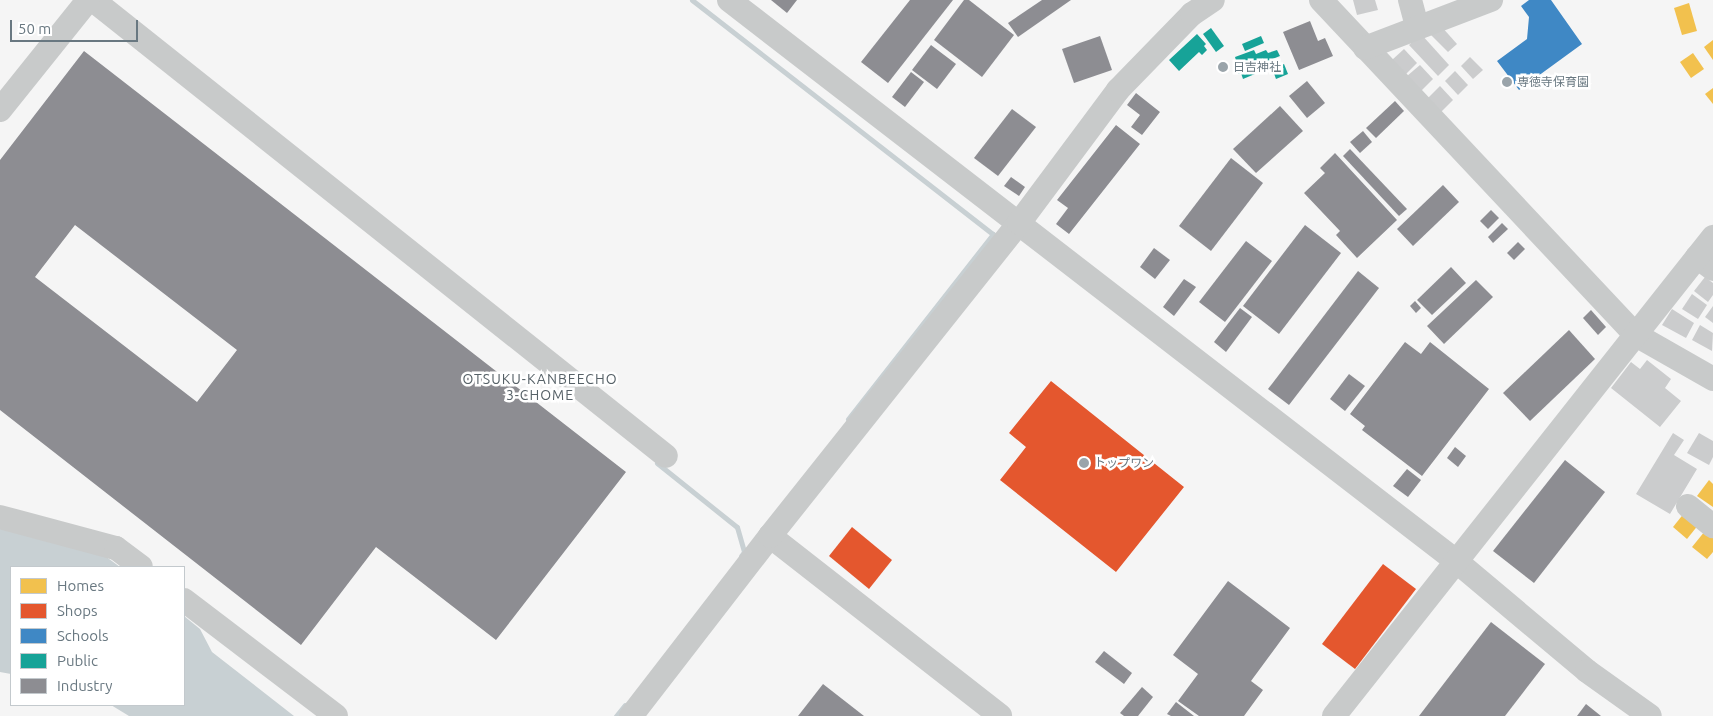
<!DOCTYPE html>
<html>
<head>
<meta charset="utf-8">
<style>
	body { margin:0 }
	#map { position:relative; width:1713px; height:716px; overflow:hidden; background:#f5f5f5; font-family:Ubuntu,"Noto Sans JP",sans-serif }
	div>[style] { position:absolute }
	.water>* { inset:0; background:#c8d0d3 }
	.homes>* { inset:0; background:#f2c14e }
	.shops>* { inset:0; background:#e4572e }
	.schools>* { inset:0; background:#3f88c5 }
	.public>* { inset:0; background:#17a398 }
	.industry>* { inset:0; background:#8d8d92 }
	.stream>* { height:5px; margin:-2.5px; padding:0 2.5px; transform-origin:2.5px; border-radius:2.5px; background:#c8d0d3 }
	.building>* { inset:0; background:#cbcccd }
	.minor>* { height:24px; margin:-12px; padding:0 12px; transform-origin:12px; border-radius:12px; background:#c8caca }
	.dots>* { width:14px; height:14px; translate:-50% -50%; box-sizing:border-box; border:2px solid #fff; border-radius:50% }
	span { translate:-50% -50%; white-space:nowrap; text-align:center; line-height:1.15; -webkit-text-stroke:5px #fff; paint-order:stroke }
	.poi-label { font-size:12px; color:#697881 }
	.left { translate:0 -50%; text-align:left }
	.neighbourhood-label { font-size:14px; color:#566167; letter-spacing:1px }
	.legend { position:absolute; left:10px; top:566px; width:175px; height:140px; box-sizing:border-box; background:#fff; border:1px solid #c3c9cd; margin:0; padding:6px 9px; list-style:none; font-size:15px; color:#697881 }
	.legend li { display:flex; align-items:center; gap:10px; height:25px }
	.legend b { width:25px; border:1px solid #c3c9cd }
	.scale { position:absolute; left:10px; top:20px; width:128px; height:22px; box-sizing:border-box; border:2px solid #697881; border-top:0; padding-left:6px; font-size:15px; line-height:18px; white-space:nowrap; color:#697881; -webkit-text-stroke:4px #fff; paint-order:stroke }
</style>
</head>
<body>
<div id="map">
	<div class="water">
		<i style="clip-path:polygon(0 527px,101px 553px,120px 567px,11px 567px,11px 674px,0 672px)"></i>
		<i style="clip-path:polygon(184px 616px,200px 629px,212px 652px,294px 716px,129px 716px,111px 705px,184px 705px)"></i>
	</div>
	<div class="homes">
		<i style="clip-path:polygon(1689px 3px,1697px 31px,1682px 35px,1674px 8px)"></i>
		<i style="clip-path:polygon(1713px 40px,1713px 60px,1704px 47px)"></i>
		<i style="clip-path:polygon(1693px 53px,1704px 69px,1691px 78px,1680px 62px)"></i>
		<i style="clip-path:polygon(1713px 88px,1713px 104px,1705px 94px)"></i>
		<i style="clip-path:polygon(1709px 480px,1713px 484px,1713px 507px,1697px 496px)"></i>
		<i style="clip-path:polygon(1685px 512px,1699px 524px,1687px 539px,1673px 527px)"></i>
		<i style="clip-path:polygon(1705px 531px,1713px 537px,1713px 552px,1707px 559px,1692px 547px)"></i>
	</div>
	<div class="shops">
		<i style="clip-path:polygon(1051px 381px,1184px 487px,1116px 572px,1000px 480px,1026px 447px,1009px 433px)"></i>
		<i style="clip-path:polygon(852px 527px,892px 560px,869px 589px,829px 556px)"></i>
		<i style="clip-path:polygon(1383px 564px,1416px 589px,1355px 669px,1322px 644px)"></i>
	</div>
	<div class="schools">
		<i style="clip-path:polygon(1529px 0,1551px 0,1582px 44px,1519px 90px,1497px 61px,1527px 39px,1529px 17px,1521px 6px)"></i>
	</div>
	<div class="public">
		<i style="clip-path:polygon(1211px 28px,1224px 46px,1216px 52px,1203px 34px)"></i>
		<i style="clip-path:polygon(1197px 34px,1206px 44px,1204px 46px,1207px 50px,1202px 55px,1199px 52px,1179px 71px,1169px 60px)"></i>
		<i style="clip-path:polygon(1261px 36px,1264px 43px,1245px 51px,1242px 44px)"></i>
		<i style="clip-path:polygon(1254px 50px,1256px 54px,1266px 50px,1268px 53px,1277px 50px,1280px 56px,1270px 60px,1271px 63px,1261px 67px,1262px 71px,1243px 79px,1241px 73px,1237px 74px,1234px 65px,1237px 64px,1235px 57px)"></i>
		<i style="clip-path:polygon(1284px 64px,1288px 74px,1276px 79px,1272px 68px)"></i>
	</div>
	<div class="industry">
		<i style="clip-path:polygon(771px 0,797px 0,787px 13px)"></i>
		<i style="clip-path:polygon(910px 0,953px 0,888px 83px,861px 62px)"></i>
		<i style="clip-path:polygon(964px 0,969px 0,1014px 35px,982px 77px,934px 40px)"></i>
		<i style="clip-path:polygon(1042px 0,1071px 0,1018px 37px,1008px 23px)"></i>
		<i style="clip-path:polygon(1310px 21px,1318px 41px,1325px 38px,1333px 56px,1299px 70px,1283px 32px)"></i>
		<i style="clip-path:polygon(1100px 36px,1112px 70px,1074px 83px,1062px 49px)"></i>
		<i style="clip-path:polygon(931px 45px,956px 64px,937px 89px,912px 70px)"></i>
		<i style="clip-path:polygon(evenodd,84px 51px,626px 472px,496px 640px,376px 547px,301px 645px,0 410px,0 160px,84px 51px,75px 225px,237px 350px,197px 402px,35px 277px,75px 225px)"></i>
		<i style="clip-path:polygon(911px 72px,924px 82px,905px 107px,892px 97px)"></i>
		<i style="clip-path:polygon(1307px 81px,1325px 103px,1307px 118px,1289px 96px)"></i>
		<i style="clip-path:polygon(1136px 93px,1160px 112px,1142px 135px,1131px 127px,1140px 115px,1127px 105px)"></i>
		<i style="clip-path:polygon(1395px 101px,1404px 111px,1376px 138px,1366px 128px)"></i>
		<i style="clip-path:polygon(1280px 106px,1303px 131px,1256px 173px,1233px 149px)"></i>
		<i style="clip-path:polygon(1012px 109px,1036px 127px,998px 176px,974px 158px)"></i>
		<i style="clip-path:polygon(1116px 125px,1140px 144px,1069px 234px,1056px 224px,1068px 208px,1057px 200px)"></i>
		<i style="clip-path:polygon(1363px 131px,1372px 142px,1360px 153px,1350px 142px)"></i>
		<i style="clip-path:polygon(1350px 149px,1407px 209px,1399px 216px,1343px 156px)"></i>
		<i style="clip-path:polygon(1335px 153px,1397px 220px,1357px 258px,1336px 235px,1340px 231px,1304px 193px,1325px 173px,1320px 168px)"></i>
		<i style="clip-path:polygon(1231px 158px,1263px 183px,1211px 251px,1179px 226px)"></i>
		<i style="clip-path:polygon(1011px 177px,1025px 187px,1019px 196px,1004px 186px)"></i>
		<i style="clip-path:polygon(1443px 185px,1459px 202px,1413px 246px,1397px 229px)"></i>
		<i style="clip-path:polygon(1491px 210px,1499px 218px,1488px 229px,1480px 221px)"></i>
		<i style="clip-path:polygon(1502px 223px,1508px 229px,1493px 243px,1488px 237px)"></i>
		<i style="clip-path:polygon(1305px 225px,1341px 253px,1279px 334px,1243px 306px)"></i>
		<i style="clip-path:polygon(1246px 241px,1272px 261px,1225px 322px,1199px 302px)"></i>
		<i style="clip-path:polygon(1518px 242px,1525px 249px,1514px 260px,1507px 253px)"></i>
		<i style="clip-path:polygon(1154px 248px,1170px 260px,1155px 279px,1140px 267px)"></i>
		<i style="clip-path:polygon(1451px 267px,1466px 283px,1432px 315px,1417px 300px)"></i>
		<i style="clip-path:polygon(1358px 271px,1379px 288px,1289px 405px,1268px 389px)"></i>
		<i style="clip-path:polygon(1184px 279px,1196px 287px,1174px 316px,1163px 307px)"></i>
		<i style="clip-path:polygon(1476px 280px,1493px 297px,1444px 344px,1427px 326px)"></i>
		<i style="clip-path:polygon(1415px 301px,1421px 308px,1416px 313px,1410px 306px)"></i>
		<i style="clip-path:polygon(1240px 308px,1252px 317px,1226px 352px,1214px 342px)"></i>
		<i style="clip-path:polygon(1591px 310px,1606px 327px,1598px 335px,1583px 318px)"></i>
		<i style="clip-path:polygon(1569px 330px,1595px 359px,1530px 421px,1503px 393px)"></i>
		<i style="clip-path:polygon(1405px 342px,1421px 354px,1430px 342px,1489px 389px,1422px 476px,1362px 430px,1365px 426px,1350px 414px)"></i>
		<i style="clip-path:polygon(1349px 374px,1365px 386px,1345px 411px,1330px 399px)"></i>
		<i style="clip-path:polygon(1455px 447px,1466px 456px,1458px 467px,1447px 458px)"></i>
		<i style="clip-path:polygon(1565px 460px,1605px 492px,1534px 583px,1493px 551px)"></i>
		<i style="clip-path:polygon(1407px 469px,1421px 480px,1408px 497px,1393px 486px)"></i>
		<i style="clip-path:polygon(1228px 581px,1290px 628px,1251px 681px,1263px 690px,1244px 716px,1199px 716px,1178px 701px,1198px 674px,1173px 655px)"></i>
		<i style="clip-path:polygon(1491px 622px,1545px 664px,1505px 716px,1419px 716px)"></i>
		<i style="clip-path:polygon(1104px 651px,1132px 673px,1124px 684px,1095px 662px)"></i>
		<i style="clip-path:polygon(823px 684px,864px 716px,798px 716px)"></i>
		<i style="clip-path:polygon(1142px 687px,1153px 697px,1138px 716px,1124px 716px,1120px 713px)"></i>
		<i style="clip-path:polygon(1176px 702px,1194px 716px,1171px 716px,1167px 714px)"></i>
		<i style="clip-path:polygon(1586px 704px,1601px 716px,1577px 716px)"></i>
	</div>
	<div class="stream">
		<i style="left:692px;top:0;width:381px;rotate:37.9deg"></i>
		<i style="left:993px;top:234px;width:235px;rotate:128.1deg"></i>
		<i style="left:657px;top:463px;width:102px;rotate:38.7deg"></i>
		<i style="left:737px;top:527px;width:26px;rotate:74deg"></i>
		<i style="left:744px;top:552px;width:5px;rotate:127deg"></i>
		<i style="left:616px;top:716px;width:14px;rotate:-51deg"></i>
	</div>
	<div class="building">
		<i style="clip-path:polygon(1353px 0,1375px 0,1378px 10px,1357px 15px)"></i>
		<i style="clip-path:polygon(1441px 26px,1457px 44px,1448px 52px,1431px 35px)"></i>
		<i style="clip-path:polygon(1421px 34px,1449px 65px,1438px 76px,1409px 45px)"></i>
		<i style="clip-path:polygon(1404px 49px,1417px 63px,1406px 74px,1392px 60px)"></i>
		<i style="clip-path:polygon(1470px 57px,1483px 70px,1473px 79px,1461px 66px)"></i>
		<i style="clip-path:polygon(1420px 65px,1433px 79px,1421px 91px,1407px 76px)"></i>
		<i style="clip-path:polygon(1455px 71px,1468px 85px,1458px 95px,1445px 81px)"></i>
		<i style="clip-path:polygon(1440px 86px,1453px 100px,1441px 112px,1428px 98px)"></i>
		<i style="clip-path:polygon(1705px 277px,1713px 283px,1713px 295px,1708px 302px,1694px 291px)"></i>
		<i style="clip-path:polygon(1692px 294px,1707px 305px,1698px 319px,1682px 309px)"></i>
		<i style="clip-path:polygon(1713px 306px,1713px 323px,1705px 317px)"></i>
		<i style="clip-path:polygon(1672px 309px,1694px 323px,1686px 338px,1662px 325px)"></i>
		<i style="clip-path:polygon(1700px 325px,1713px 333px,1712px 351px,1692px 340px)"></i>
		<i style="clip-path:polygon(1647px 360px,1671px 379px,1665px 388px,1681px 401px,1660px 427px,1611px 388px,1631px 362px,1640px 369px)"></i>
		<i style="clip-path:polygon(1673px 433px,1684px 440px,1674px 455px,1697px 469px,1670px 514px,1636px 494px)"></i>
		<i style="clip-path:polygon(1699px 433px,1713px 441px,1713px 457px,1709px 465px,1687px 453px)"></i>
	</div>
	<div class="minor">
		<i style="left:93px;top:0;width:732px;rotate:38.51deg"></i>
		<i style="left:729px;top:0;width:918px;rotate:37.66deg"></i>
		<i style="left:1456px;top:561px;width:171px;rotate:40deg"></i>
		<i style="left:1587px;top:671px;width:77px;rotate:35.5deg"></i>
		<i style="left:1321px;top:0;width:460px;rotate:46.8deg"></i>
		<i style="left:1636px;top:335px;width:89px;rotate:29.7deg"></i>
		<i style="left:1410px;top:0;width:28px;rotate:75deg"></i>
		<i style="left:1365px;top:48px;width:135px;rotate:-20.9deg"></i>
		<i style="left:0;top:110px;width:141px;rotate:-51.3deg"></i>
		<i style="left:1697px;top:257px;width:20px;rotate:37deg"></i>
		<i style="left:1688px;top:506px;width:32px;rotate:39deg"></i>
		<i style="left:0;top:517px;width:120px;rotate:15deg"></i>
		<i style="left:116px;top:548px;width:31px;rotate:37deg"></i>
		<i style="left:770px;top:536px;width:292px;rotate:38deg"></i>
		<i style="left:184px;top:600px;width:191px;rotate:37.3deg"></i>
		<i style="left:631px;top:716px;width:227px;rotate:-52.3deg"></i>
		<i style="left:770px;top:536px;width:400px;rotate:-51.5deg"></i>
		<i style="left:1019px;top:223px;width:166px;rotate:-53.3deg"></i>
		<i style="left:1118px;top:90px;width:106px;rotate:-45.8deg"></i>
		<i style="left:1192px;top:14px;width:25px;rotate:-34deg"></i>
		<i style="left:1334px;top:716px;width:611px;rotate:-51.65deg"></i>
	</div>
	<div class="dots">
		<i style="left:1223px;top:67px;background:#9aa4aa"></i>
		<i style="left:1507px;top:82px;background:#9aa4aa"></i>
		<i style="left:1084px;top:463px;background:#9aa4aa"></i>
	</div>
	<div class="poi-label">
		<span class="left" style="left:1233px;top:67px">日吉神社</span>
		<span class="left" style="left:1517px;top:82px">専徳寺保育園</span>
		<span class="left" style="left:1094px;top:463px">トップワン</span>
	</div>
	<div class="neighbourhood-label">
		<span style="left:540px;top:387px">OTSUKU-KANBEECHO<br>3-CHOME</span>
	</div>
	<ul class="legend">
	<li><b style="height:14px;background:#f2c14e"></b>Homes</li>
	<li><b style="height:14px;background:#e4572e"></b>Shops</li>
	<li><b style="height:14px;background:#3f88c5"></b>Schools</li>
	<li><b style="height:14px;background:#17a398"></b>Public</li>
	<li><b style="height:14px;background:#8d8d92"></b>Industry</li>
	</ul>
	<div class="scale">50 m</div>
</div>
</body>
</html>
